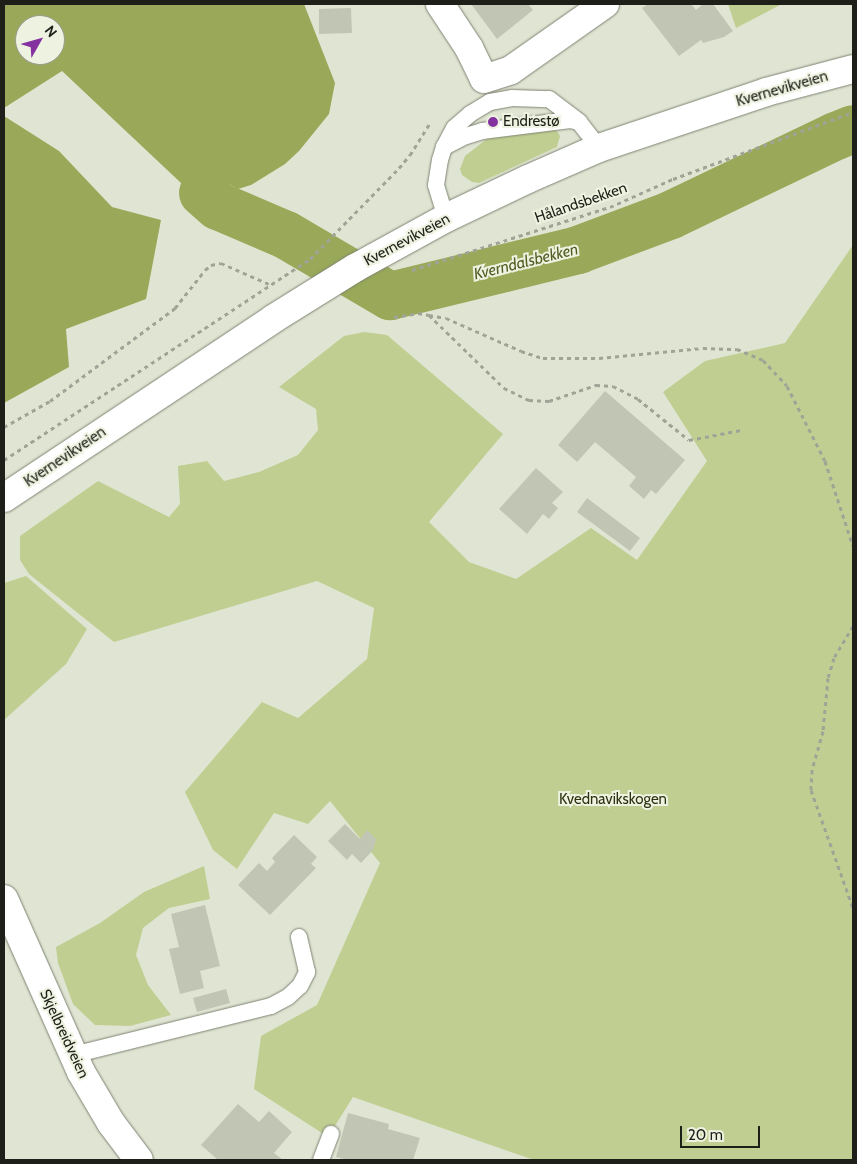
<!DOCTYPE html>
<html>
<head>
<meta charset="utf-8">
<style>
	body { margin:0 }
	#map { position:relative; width:857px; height:1164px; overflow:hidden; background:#e0e5d3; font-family:Cabin,sans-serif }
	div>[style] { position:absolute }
	.green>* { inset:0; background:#c1ce91 }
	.water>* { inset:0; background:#99a959 }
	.river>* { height:48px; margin:-24px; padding:0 24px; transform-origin:24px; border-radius:24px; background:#99a959 }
	.building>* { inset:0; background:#c1c6b4 }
	.path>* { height:3px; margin-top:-1.5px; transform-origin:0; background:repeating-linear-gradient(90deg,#a0a496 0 4px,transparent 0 8px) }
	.roads { filter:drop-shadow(0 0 1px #7f8373) drop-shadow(0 0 1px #7f8373) }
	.lane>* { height:16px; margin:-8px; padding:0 8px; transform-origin:8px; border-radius:8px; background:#fff }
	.street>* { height:28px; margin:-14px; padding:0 14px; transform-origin:14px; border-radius:14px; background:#fff }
	.secondary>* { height:28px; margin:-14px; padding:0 14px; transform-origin:14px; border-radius:14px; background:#fff }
	.dots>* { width:14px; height:14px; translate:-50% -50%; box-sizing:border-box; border:2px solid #eef2e0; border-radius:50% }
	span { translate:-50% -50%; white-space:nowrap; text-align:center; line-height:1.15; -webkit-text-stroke:4px #eef2e0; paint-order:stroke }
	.street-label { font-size:15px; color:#1d1f18 }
	.poi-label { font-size:15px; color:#1d1f18 }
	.left { translate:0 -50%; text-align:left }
	.park-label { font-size:15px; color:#2d3310 }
	.water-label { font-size:16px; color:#535d24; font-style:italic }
	.frame { position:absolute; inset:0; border:5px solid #1d1f18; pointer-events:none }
	.north { position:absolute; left:15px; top:15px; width:50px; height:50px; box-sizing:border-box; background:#eef2e0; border:1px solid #9a9e90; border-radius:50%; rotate:52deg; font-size:14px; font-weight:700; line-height:20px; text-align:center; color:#1d1f18 }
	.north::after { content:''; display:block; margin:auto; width:18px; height:22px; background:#8532a1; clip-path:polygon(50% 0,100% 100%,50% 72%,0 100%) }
	.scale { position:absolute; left:680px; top:1126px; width:80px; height:22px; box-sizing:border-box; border:2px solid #1d1f18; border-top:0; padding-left:6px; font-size:15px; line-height:18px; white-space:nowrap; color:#1d1f18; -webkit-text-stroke:4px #eef2e0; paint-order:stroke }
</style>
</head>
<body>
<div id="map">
	<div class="green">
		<i style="clip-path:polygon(728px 4px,782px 4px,736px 28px)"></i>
		<i style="clip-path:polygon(551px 129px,557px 131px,560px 136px,557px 147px,479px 183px,472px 182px,462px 175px,460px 169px,465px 156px,488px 138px)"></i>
		<i style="clip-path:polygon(853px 245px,853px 1160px,534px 1160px,353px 1097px,328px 1137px,254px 1089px,261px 1036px,317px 1005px,380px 863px,330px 801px,308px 824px,274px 813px,237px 869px,213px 850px,185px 792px,262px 702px,298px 718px,367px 659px,374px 608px,317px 581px,114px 642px,29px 574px,20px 560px,20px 536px,98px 481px,169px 517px,180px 504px,178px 466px,207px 461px,224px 481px,259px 472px,298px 455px,318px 430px,316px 409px,279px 387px,344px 336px,364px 332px,387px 335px,503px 434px,429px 522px,469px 562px,516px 579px,591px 528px,637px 560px,707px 461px,663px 392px,705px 361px,785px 343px)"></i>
		<i style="clip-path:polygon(26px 576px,87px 629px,66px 664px,4px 720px,4px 583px)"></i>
		<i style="clip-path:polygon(204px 866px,210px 899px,169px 908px,143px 928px,136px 955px,148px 985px,171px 1015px,130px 1026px,95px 1025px,73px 1004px,58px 963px,56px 947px,100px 923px,144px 892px)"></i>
	</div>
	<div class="water">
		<i style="clip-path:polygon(evenodd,4px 4px,304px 4px,335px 83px,329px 114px,299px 151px,285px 164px,251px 185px,238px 189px,216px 177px,209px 178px,209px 189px,197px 198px,62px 71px,4px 108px,4px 4px,25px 25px,55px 25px,55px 55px,25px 55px,25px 25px)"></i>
		<i style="clip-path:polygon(4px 116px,59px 151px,112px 207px,161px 220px,146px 299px,66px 329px,69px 367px,4px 403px)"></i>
	</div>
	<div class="river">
		<i style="left:203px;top:193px;width:20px;rotate:41deg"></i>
		<i style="left:218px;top:206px;width:74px;rotate:23.1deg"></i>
		<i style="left:286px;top:235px;width:121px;rotate:30.4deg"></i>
		<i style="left:390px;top:296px;width:194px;rotate:-13.7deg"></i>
		<i style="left:578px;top:250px;width:99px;rotate:-20.6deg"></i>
		<i style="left:671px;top:215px;width:183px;rotate:-25.6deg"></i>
		<i style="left:836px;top:136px;width:18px;rotate:-22deg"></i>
	</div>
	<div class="building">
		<i style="clip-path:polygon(471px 4px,528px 4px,533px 10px,497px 39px)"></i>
		<i style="clip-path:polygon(648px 4px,691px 4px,696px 10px,703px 4px,713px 4px,733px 31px,724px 37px,703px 43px,701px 40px,679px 56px,642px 8px)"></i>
		<i style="clip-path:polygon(351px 8px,352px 33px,319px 34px,319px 9px)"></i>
		<i style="clip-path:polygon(605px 391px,685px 460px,656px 494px,651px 490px,644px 499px,629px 486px,636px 477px,595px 442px,577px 462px,558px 445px)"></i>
		<i style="clip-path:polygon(536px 468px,563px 492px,552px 503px,558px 508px,549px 519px,543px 514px,527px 534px,499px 509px)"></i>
		<i style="clip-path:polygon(587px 498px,640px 538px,630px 551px,577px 512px)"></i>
		<i style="clip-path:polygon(345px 824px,360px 839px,367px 830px,376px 839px,373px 850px,361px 863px,352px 854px,347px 860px,328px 841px)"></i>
		<i style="clip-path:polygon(294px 835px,317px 857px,311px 864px,316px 868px,270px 915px,238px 885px,259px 863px,267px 871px,275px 862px,272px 858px)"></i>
		<i style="clip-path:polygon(205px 905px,220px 966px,200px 971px,204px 988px,180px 994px,169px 949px,179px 947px,171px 914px)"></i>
		<i style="clip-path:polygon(226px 989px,230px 1003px,197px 1012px,193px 998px)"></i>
		<i style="clip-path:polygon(238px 1104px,259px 1122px,269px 1111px,292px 1132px,274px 1153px,283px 1160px,218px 1160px,201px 1145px)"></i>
		<i style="clip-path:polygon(348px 1113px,389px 1124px,388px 1129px,420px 1138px,413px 1160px,348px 1160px,336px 1157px)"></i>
	</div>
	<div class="path">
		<i style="left:412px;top:270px;width:208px;rotate:-17.7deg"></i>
		<i style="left:610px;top:207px;width:69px;rotate:-24deg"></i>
		<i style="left:673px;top:179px;width:192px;rotate:-20.4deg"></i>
		<i style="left:429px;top:315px;width:17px;rotate:10deg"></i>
		<i style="left:446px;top:318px;width:82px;rotate:23.7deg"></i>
		<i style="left:521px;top:351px;width:23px;rotate:18deg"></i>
		<i style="left:543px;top:358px;width:56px"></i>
		<i style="left:599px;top:358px;width:104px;rotate:-5.5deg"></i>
		<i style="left:703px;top:348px;width:34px;rotate:2deg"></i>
		<i style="left:737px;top:349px;width:28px;rotate:23deg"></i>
		<i style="left:763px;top:360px;width:35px;rotate:47deg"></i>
		<i style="left:787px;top:386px;width:84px;rotate:63.1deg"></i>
		<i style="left:825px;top:461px;width:89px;rotate:71.8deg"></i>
		<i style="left:394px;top:317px;width:24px;rotate:-9deg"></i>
		<i style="left:418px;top:313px;width:11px;rotate:10deg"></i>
		<i style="left:429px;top:315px;width:105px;rotate:44.2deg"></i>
		<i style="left:504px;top:388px;width:28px;rotate:26deg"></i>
		<i style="left:529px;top:400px;width:20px;rotate:3deg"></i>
		<i style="left:549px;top:401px;width:50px;rotate:-18.8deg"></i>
		<i style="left:596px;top:385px;width:17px;rotate:3deg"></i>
		<i style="left:613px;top:386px;width:28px;rotate:27deg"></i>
		<i style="left:638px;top:399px;width:65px;rotate:38.8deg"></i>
		<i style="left:689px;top:440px;width:53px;rotate:-10.9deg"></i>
		<i style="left:4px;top:427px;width:53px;rotate:-29.5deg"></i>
		<i style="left:50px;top:401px;width:156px;rotate:-36.6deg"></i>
		<i style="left:175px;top:308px;width:48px;rotate:-51.7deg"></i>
		<i style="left:205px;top:270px;width:8px;rotate:-40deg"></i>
		<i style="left:211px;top:265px;width:10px;rotate:-11deg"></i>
		<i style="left:221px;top:263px;width:52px;rotate:23.6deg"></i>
		<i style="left:4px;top:460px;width:366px;rotate:-33.3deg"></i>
		<i style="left:310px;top:259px;width:127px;rotate:-45.6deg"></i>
		<i style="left:399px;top:168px;width:17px;rotate:-50deg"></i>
		<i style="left:410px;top:155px;width:38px;rotate:-58deg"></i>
		<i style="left:853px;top:626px;width:37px;rotate:121deg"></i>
		<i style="left:834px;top:658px;width:21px;rotate:107deg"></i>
		<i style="left:828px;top:678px;width:53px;rotate:95.4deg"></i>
		<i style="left:823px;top:731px;width:41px;rotate:105.8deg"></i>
		<i style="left:812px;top:770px;width:20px;rotate:93deg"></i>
		<i style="left:811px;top:790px;width:125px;rotate:70.4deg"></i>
	</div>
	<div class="roads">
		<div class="lane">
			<i style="left:444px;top:147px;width:21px;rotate:-62deg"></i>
			<i style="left:454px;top:128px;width:21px;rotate:-41deg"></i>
			<i style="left:470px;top:114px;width:23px;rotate:-31deg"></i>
			<i style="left:490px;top:102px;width:22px;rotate:-10deg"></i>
			<i style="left:512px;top:98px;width:37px;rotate:2deg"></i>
			<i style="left:549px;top:99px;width:38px;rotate:37deg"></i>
			<i style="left:446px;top:218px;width:34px;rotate:-107deg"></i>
			<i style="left:436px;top:185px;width:25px;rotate:-81deg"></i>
			<i style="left:440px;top:160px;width:14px;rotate:-73deg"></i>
			<i style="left:444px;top:147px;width:25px;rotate:-27deg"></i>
			<i style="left:466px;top:136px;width:17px;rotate:-17deg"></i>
			<i style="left:482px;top:131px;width:89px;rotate:-7.1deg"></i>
			<i style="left:570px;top:120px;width:9px;rotate:13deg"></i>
			<i style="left:579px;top:122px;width:33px;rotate:52deg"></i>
			<i style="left:73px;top:1055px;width:204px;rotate:-13.9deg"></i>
			<i style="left:271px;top:1006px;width:19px;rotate:-28deg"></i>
			<i style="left:288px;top:997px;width:16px;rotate:-43deg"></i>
			<i style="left:300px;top:986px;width:16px;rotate:-63deg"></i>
			<i style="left:307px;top:972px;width:36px;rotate:-103deg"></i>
			<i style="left:321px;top:1160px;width:28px;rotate:-69deg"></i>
		</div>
		<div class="street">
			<i style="left:440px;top:4px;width:53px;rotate:56.6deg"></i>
			<i style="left:469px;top:48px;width:34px;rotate:64deg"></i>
			<i style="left:484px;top:79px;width:28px;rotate:-18deg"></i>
			<i style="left:511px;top:70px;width:115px;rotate:-35.1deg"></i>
			<i style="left:4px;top:899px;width:189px;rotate:66deg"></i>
			<i style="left:81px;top:1072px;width:59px;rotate:59.5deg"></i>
			<i style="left:111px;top:1123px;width:46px;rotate:52.9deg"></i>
		</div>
		<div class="secondary">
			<i style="left:4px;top:498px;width:323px;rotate:-33.6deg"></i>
			<i style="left:273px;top:319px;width:97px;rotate:-31.9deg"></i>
			<i style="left:355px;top:268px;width:104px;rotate:-28.8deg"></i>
			<i style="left:446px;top:218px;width:91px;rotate:-25.4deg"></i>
			<i style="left:528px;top:179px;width:77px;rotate:-23.6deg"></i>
			<i style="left:599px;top:148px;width:176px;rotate:-18.5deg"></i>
			<i style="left:766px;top:92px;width:90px;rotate:-14.8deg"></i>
		</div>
	</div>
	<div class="dots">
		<i style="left:493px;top:122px;background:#8532a1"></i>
	</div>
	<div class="street-label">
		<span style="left:782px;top:89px;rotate:-16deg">Kvernevikveien</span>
		<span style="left:581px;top:203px;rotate:-19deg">Hålandsbekken</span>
		<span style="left:407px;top:240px;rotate:-28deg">Kvernevikveien</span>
		<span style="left:65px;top:457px;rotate:-34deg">Kvernevikveien</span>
		<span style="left:64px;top:1034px;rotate:65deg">Skjelbreidveien</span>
	</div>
	<div class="poi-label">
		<span class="left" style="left:503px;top:122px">Endrestø</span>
	</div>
	<div class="park-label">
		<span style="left:613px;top:800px">Kvednavikskogen</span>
	</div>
	<div class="water-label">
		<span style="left:526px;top:262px;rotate:-14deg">Kverndalsbekken</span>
	</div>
	<div class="frame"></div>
	<div class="north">N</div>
	<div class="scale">20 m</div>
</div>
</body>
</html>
